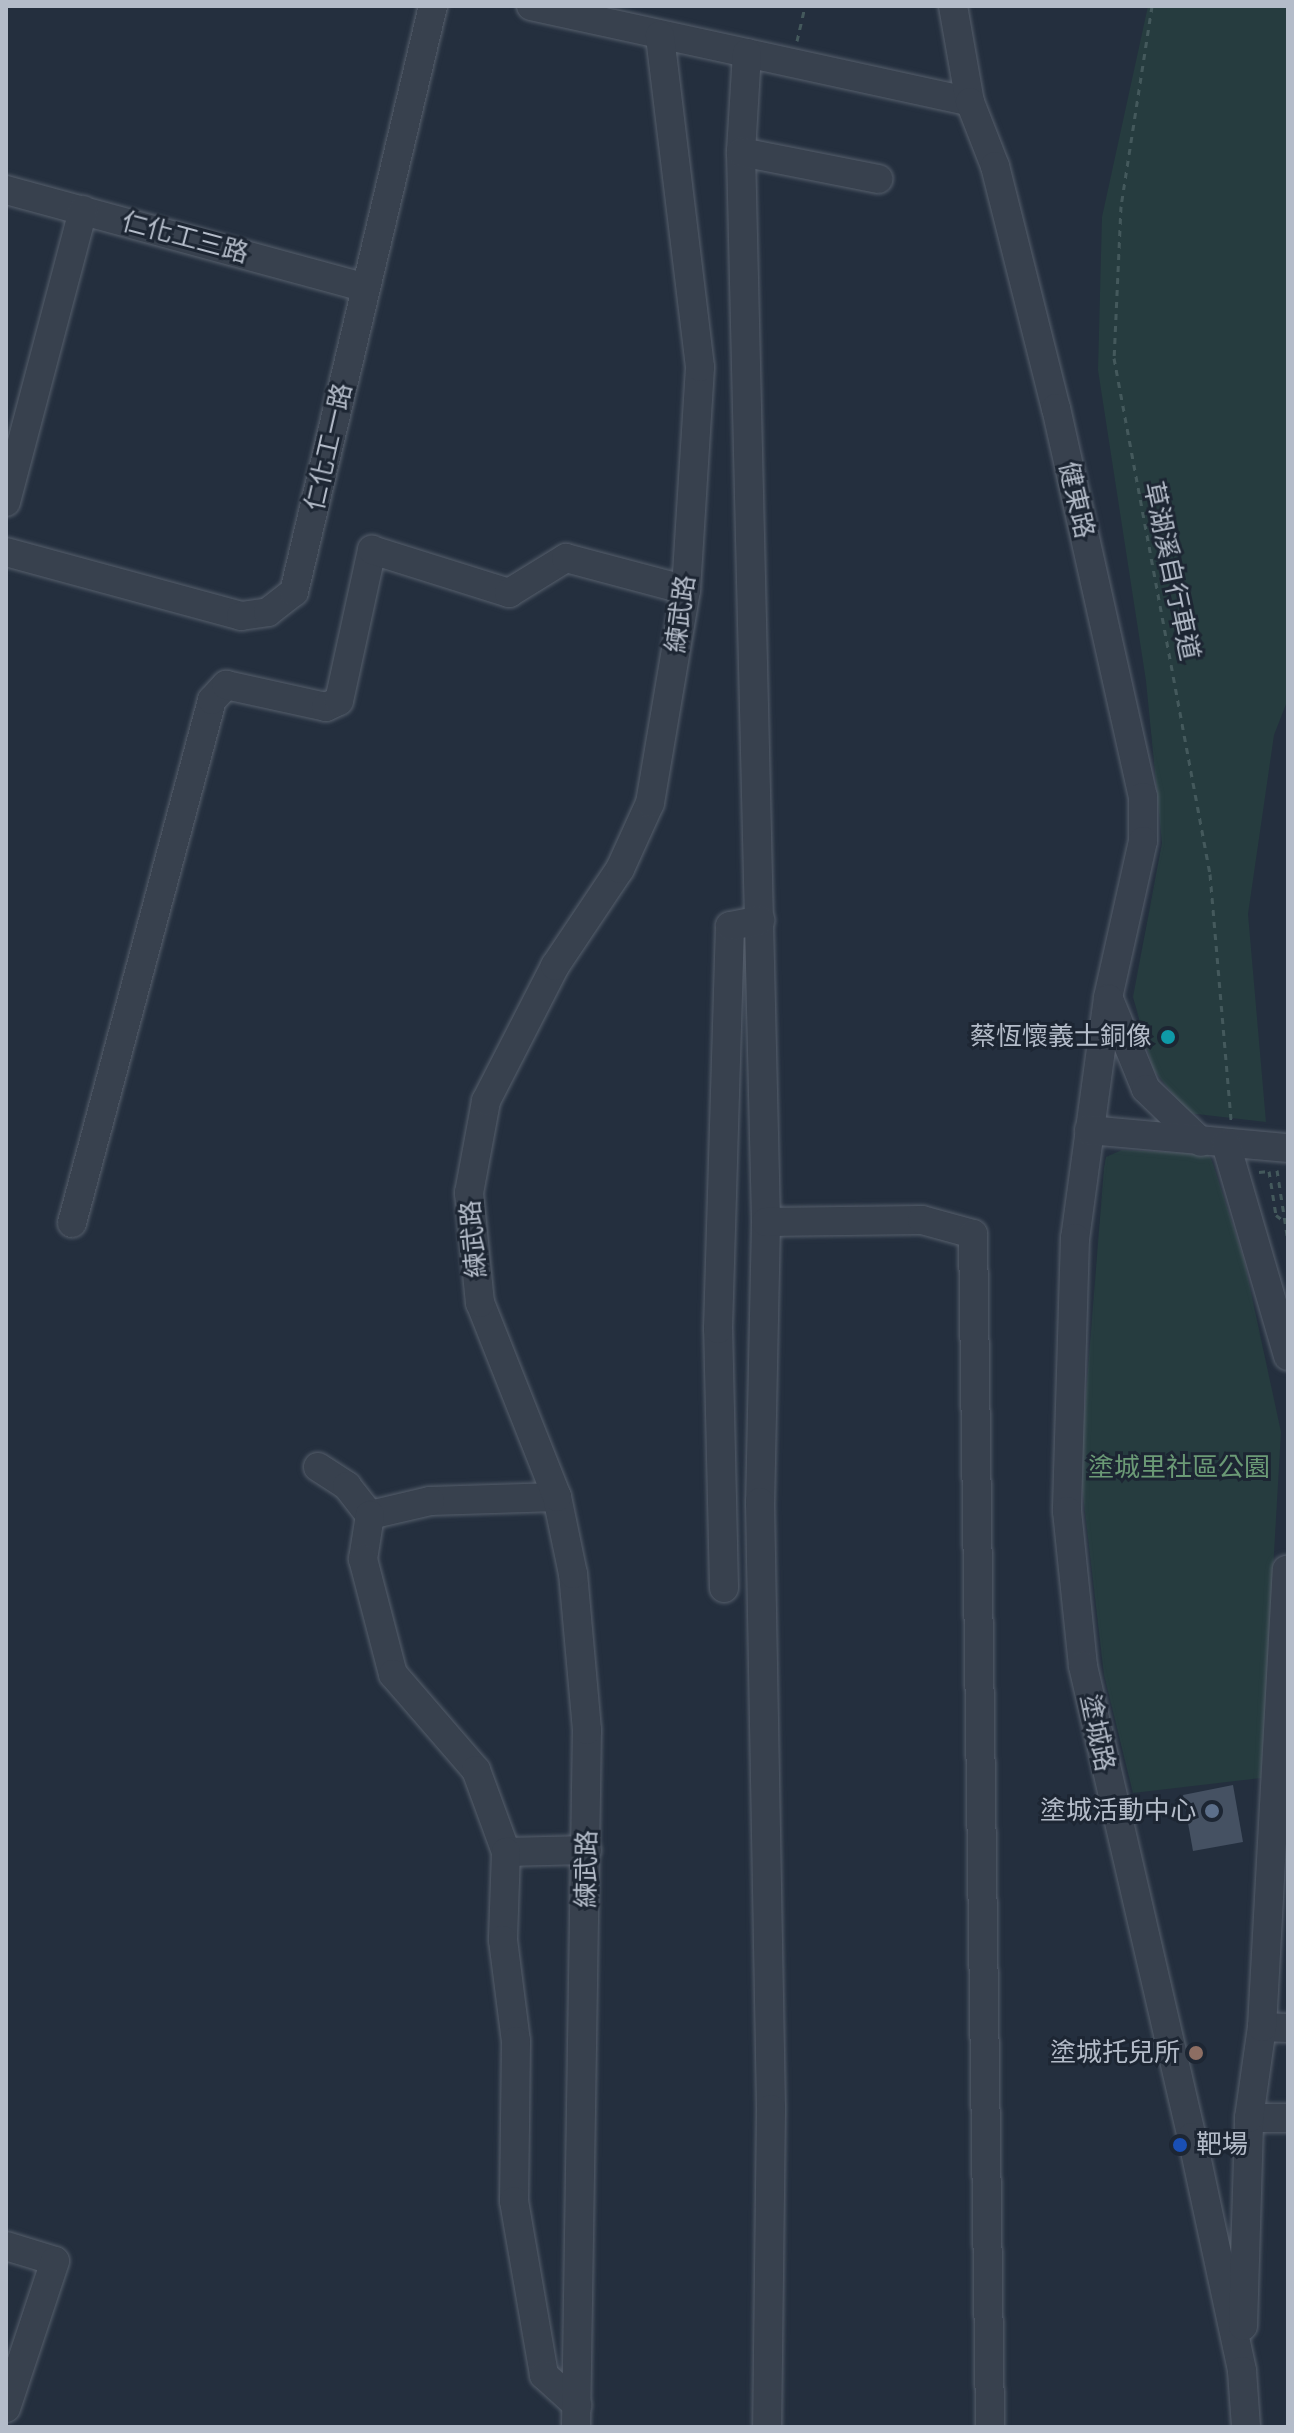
<!DOCTYPE html>
<html>
<head>
<meta charset="utf-8">
<style>
	body { margin:0 }
	#map { position:relative; width:1294px; height:2433px; overflow:hidden; background:#242f3e; font-family:Poppins,"Noto Sans TC",sans-serif }
	div>[style] { position:absolute }
	.green>* { inset:0; background:#263c3f }
	.building>* { inset:0; background:#455162 }
	.path>* { height:3px; margin-top:-1.5px; transform-origin:0; background:repeating-linear-gradient(90deg,#44595c 0 6px,transparent 0 12px) }
	.roads { filter:drop-shadow(0 0 2px #565f6c) drop-shadow(0 0 2px #565f6c) }
	.minor>* { height:28px; margin:-14px; padding:0 14px; transform-origin:14px; border-radius:14px; background:#38414e }
	.dots>* { width:22px; height:22px; translate:-50% -50%; box-sizing:border-box; border:4px solid #1d2633; border-radius:50% }
	span { translate:-50% -50%; white-space:nowrap; text-align:center; line-height:1.15; -webkit-text-stroke:6px #1d2633; paint-order:stroke }
	.street-label { font-size:26px; color:#b4bcc9 }
	.poi-label { font-size:26px; color:#b4bcc9 }
	.right { translate:-100% -50%; text-align:right }
	.left { translate:0 -50%; text-align:left }
	.park-label { font-size:26px; color:#6b9a76 }
	.frame { position:absolute; inset:0; border:8px solid #b4bcc9; pointer-events:none }
</style>
</head>
<body>
<div id="map">
	<div class="green">
		<i style="clip-path:polygon(1148px 6px,1288px 6px,1288px 699px,1274px 735px,1248px 914px,1266px 1122px,1188px 1113px,1153px 1069px,1133px 997px,1162px 843px,1146px 681px,1098px 370px,1102px 217px)"></i>
		<i style="clip-path:polygon(1122px 1150px,1208px 1154px,1212px 1161px,1244px 1260px,1281px 1432px,1261px 1778px,1133px 1793px,1104px 1675px,1080px 1469px,1104px 1168px,1106px 1157px)"></i>
	</div>
	<div class="building">
		<i style="clip-path:polygon(1233px 1785px,1243px 1842px,1193px 1851px,1183px 1795px)"></i>
	</div>
	<div class="path">
		<i style="left:1152px;top:6px;width:202px;rotate:98.8deg"></i>
		<i style="left:1121px;top:206px;width:152px;rotate:92.6deg"></i>
		<i style="left:1114px;top:358px;width:525px;rotate:79.46deg"></i>
		<i style="left:1210px;top:874px;width:248px;rotate:85.1deg"></i>
		<i style="left:797px;top:41px;width:36px;rotate:-77deg"></i>
		<i style="left:1277px;top:1170px;width:72px;rotate:81.2deg"></i>
		<i style="left:1259px;top:1172px;width:10px;rotate:-6deg"></i>
		<i style="left:1269px;top:1171px;width:45px;rotate:81deg"></i>
		<i style="left:1276px;top:1215px;width:10px;rotate:37deg"></i>
	</div>
	<div class="roads">
		<div class="minor">
			<i style="left:531px;top:6px;width:449px;rotate:12.3deg"></i>
			<i style="left:953px;top:6px;width:97px;rotate:80deg"></i>
			<i style="left:970px;top:102px;width:69px;rotate:68.7deg"></i>
			<i style="left:995px;top:166px;width:250px;rotate:75.9deg"></i>
			<i style="left:1056px;top:408px;width:399px;rotate:77.4deg"></i>
			<i style="left:1143px;top:797px;width:44px;rotate:90deg"></i>
			<i style="left:1143px;top:841px;width:161px;rotate:102.6deg"></i>
			<i style="left:1108px;top:998px;width:242px;rotate:97.8deg"></i>
			<i style="left:1075px;top:1238px;width:273px;rotate:91.7deg"></i>
			<i style="left:1067px;top:1511px;width:156px;rotate:84.1deg"></i>
			<i style="left:1083px;top:1666px;width:483px;rotate:77deg"></i>
			<i style="left:1192px;top:2137px;width:239px;rotate:77.9deg"></i>
			<i style="left:1242px;top:2371px;width:56px;rotate:85.9deg"></i>
			<i style="left:747px;top:53px;width:99px;rotate:93.5deg"></i>
			<i style="left:741px;top:152px;width:1070px;rotate:88.66deg"></i>
			<i style="left:766px;top:1222px;width:280px;rotate:91.2deg"></i>
			<i style="left:760px;top:1502px;width:607px;rotate:88.96deg"></i>
			<i style="left:771px;top:2109px;width:318px;rotate:90.7deg"></i>
			<i style="left:741px;top:152px;width:140px;rotate:11.1deg"></i>
			<i style="left:6px;top:190px;width:371px;rotate:15.2deg"></i>
			<i style="left:6px;top:502px;width:302px;rotate:-75.2deg"></i>
			<i style="left:6px;top:552px;width:244px;rotate:15.2deg"></i>
			<i style="left:241px;top:616px;width:27px;rotate:-8deg"></i>
			<i style="left:268px;top:612px;width:33px;rotate:-38deg"></i>
			<i style="left:294px;top:592px;width:602px;rotate:-76.66deg"></i>
			<i style="left:1109px;top:999px;width:97px;rotate:67.7deg"></i>
			<i style="left:1146px;top:1089px;width:76px;rotate:43.9deg"></i>
			<i style="left:1089px;top:1130px;width:200px;rotate:5.2deg"></i>
			<i style="left:1226px;top:1144px;width:221px;rotate:73.7deg"></i>
			<i style="left:766px;top:1222px;width:156px;rotate:-0.7deg"></i>
			<i style="left:922px;top:1220px;width:53px;rotate:15.4deg"></i>
			<i style="left:973px;top:1234px;width:1193px;rotate:89.18deg"></i>
			<i style="left:72px;top:1223px;width:541px;rotate:-75.01deg"></i>
			<i style="left:212px;top:700px;width:21px;rotate:-47deg"></i>
			<i style="left:226px;top:685px;width:102px;rotate:12.4deg"></i>
			<i style="left:326px;top:707px;width:14px;rotate:-25deg"></i>
			<i style="left:339px;top:701px;width:155px;rotate:-77.7deg"></i>
			<i style="left:372px;top:550px;width:144px;rotate:17.4deg"></i>
			<i style="left:509px;top:593px;width:67px;rotate:-31.6deg"></i>
			<i style="left:566px;top:558px;width:124px;rotate:14.9deg"></i>
			<i style="left:318px;top:1467px;width:35px;rotate:33deg"></i>
			<i style="left:347px;top:1486px;width:37px;rotate:52deg"></i>
			<i style="left:557px;top:1497px;width:127px;rotate:178.2deg"></i>
			<i style="left:430px;top:1501px;width:62px;rotate:166.9deg"></i>
			<i style="left:370px;top:1515px;width:45px;rotate:99deg"></i>
			<i style="left:363px;top:1559px;width:119px;rotate:75.4deg"></i>
			<i style="left:393px;top:1674px;width:127px;rotate:49.2deg"></i>
			<i style="left:476px;top:1770px;width:87px;rotate:69.9deg"></i>
			<i style="left:506px;top:1852px;width:81px;rotate:-1.4deg"></i>
			<i style="left:724px;top:1588px;width:259px;rotate:-91.3deg"></i>
			<i style="left:718px;top:1329px;width:403px;rotate:-88.3deg"></i>
			<i style="left:730px;top:926px;width:31px;rotate:-11deg"></i>
			<i style="left:506px;top:1852px;width:88px;rotate:92deg"></i>
			<i style="left:503px;top:1940px;width:102px;rotate:82.7deg"></i>
			<i style="left:516px;top:2041px;width:160px;rotate:90.7deg"></i>
			<i style="left:514px;top:2201px;width:177px;rotate:80.2deg"></i>
			<i style="left:544px;top:2375px;width:45px;rotate:42.3deg"></i>
			<i style="left:1262px;top:2027px;width:26px;rotate:2deg"></i>
			<i style="left:1249px;top:2118px;width:39px"></i>
			<i style="left:6px;top:2246px;width:51px;rotate:17deg"></i>
			<i style="left:55px;top:2261px;width:155px;rotate:108.4deg"></i>
			<i style="left:1243px;top:2326px;width:208px;rotate:-88.3deg"></i>
			<i style="left:1249px;top:2118px;width:92px;rotate:-81.9deg"></i>
			<i style="left:1262px;top:2027px;width:458px;rotate:-86.9deg"></i>
			<i style="left:576px;top:2427px;width:697px;rotate:-89.1deg"></i>
			<i style="left:587px;top:1730px;width:157px;rotate:-95.1deg"></i>
			<i style="left:573px;top:1574px;width:79px;rotate:-101.7deg"></i>
			<i style="left:557px;top:1497px;width:209px;rotate:-111.6deg"></i>
			<i style="left:480px;top:1303px;width:111px;rotate:-95.7deg"></i>
			<i style="left:469px;top:1193px;width:94px;rotate:-79.5deg"></i>
			<i style="left:486px;top:1101px;width:152px;rotate:-62.9deg"></i>
			<i style="left:555px;top:966px;width:117px;rotate:-56.2deg"></i>
			<i style="left:620px;top:869px;width:72px;rotate:-65.6deg"></i>
			<i style="left:650px;top:803px;width:216px;rotate:-80.4deg"></i>
			<i style="left:686px;top:590px;width:223px;rotate:-86.4deg"></i>
			<i style="left:700px;top:367px;width:334px;rotate:-96.9deg"></i>
		</div>
	</div>
	<div class="dots">
		<i style="left:1168px;top:1037px;background:#0f9aa8"></i>
		<i style="left:1212px;top:1811px;background:#5c6f8a"></i>
		<i style="left:1196px;top:2053px;background:#8d6e63"></i>
		<i style="left:1180px;top:2145px;background:#1a4fb4"></i>
	</div>
	<div class="street-label">
		<span style="left:185px;top:238px;rotate:15deg">仁化工三路</span>
		<span style="left:329px;top:447px;rotate:-77deg">仁化工一路</span>
		<span style="left:1076px;top:500px;rotate:77deg">健東路</span>
		<span style="left:1171px;top:571px;rotate:78deg">草湖溪自行車道</span>
		<span style="left:681px;top:614px;rotate:-82deg">練武路</span>
		<span style="left:474px;top:1239px;rotate:-95deg">練武路</span>
		<span style="left:1097px;top:1733px;rotate:78deg">塗城路</span>
		<span style="left:587px;top:1869px;rotate:-89deg">練武路</span>
	</div>
	<div class="poi-label">
		<span class="right" style="left:1152px;top:1037px">蔡恆懷義士銅像</span>
		<span class="right" style="left:1196px;top:1811px">塗城活動中心</span>
		<span class="right" style="left:1180px;top:2053px">塗城托兒所</span>
		<span class="left" style="left:1196px;top:2145px">靶場</span>
	</div>
	<div class="park-label">
		<span style="left:1179px;top:1468px">塗城里社區公園</span>
	</div>
	<div class="frame"></div>
</div>
</body>
</html>
